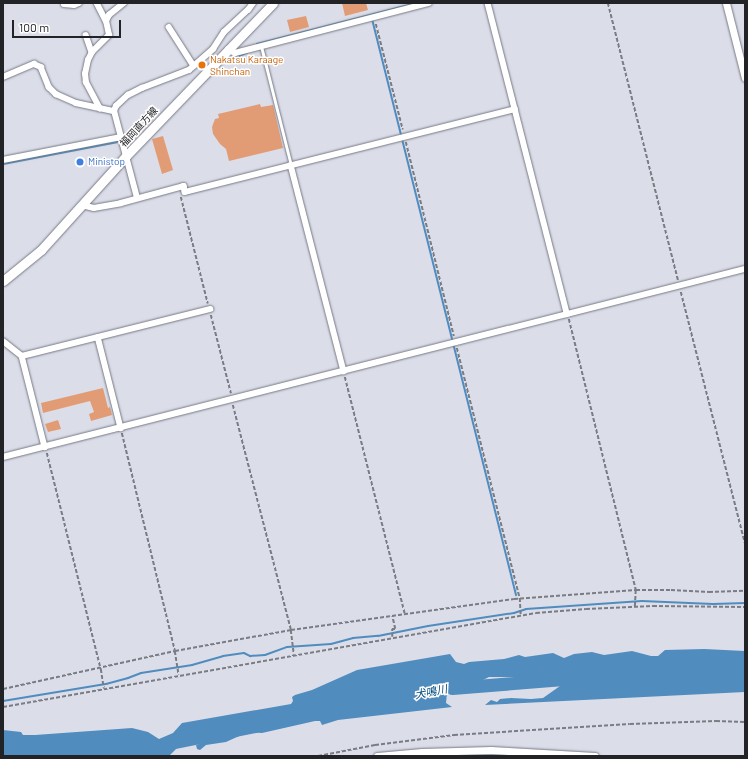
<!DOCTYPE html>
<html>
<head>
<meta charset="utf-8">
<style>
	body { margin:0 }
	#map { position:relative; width:748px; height:759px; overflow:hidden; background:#dbdee9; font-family:Barlow,"Noto Sans JP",sans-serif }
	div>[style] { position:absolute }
	.water>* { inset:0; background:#518cbf }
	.stream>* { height:2px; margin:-1px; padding:0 1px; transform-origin:1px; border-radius:1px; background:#518cbf }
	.river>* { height:13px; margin:-6.5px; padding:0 6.5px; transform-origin:6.5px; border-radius:6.5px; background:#518cbf }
	.building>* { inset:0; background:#e29c75 }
	.path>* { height:1.5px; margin-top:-0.75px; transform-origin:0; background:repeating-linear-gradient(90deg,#7a7c83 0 4px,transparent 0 6px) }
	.roads { filter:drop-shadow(0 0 1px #767983) drop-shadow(0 0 1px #767983) }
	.service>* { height:3px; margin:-1.5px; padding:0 1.5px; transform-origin:1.5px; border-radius:1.5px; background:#fff }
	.minor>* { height:5.5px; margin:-2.75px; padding:0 2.75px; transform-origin:2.75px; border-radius:2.75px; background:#fff }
	.tertiary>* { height:7px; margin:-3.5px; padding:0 3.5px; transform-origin:3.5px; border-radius:3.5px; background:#fff }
	.primary>* { height:9px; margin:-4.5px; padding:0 4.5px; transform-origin:4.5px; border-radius:4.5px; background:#fff }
	.dots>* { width:11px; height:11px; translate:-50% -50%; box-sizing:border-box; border:2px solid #fff; border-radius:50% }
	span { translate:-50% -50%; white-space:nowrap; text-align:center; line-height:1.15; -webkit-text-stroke:3px #fff; paint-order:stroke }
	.food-label { font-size:10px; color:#c56008 }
	.left { translate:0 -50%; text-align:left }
	.street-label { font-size:10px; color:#222327 }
	.shop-label { font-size:10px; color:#366cbe }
	.water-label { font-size:11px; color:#014a7b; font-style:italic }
	.frame { position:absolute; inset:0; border:4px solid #222327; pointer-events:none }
	.scale { position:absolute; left:12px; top:20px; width:109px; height:18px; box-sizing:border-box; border:2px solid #222327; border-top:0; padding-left:5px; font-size:12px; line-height:14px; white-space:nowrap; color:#222327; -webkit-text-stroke:3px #fff; paint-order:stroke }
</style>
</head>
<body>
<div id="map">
	<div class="water">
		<i style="clip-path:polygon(704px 649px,745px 651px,745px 692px,485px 705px,491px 700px,497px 702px,500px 699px,511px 698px,531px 699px,543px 698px,560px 686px,549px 683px,545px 677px,541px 675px,521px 679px,517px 677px,489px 677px,461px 691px,447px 693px,446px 703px,452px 707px,338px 720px,322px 725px,320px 721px,315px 721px,262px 733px,248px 732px,226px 742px,206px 745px,200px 750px,197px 749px,196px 745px,236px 733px,237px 728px,197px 734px,179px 746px,169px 756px,3px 756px,3px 730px,21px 732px,23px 735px,35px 735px,132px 728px,148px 732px,159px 739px,173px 733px,182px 723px,291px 704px,293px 701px,292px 697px,295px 695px,312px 690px,357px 670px,450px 654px,456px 662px,464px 664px,469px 662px,504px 659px,519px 655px,525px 657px,553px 653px,564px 658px,574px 654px,592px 652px,604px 655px,632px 651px,651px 656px,658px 656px,665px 650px)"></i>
	</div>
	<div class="stream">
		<i style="left:371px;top:15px;width:598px;rotate:75.96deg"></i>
		<i style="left:257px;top:46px;width:2px;rotate:-90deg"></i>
		<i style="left:257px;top:44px;width:165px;rotate:-14.4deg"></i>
		<i style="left:237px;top:57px;width:12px;rotate:-24deg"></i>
		<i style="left:3px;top:164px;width:117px;rotate:-10.8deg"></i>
		<i style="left:3px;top:701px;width:104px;rotate:-9.4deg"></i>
		<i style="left:106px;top:684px;width:23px;rotate:-15deg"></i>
		<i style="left:128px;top:678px;width:14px;rotate:-21deg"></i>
		<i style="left:141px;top:673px;width:52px;rotate:-8.9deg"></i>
		<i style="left:192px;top:665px;width:32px;rotate:-16deg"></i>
		<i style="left:223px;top:656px;width:21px;rotate:-8deg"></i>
		<i style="left:244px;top:653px;width:7px;rotate:27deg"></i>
		<i style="left:250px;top:656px;width:15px;rotate:-4deg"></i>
		<i style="left:265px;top:655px;width:23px;rotate:-20deg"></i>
		<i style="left:287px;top:647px;width:44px;rotate:-3.9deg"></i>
		<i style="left:331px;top:644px;width:23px;rotate:-15deg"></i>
		<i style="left:353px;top:638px;width:25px;rotate:-5deg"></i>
		<i style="left:378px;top:636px;width:51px;rotate:-11.3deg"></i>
		<i style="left:428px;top:626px;width:87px;rotate:-8.6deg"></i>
		<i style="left:514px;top:613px;width:13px;rotate:-18deg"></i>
		<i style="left:526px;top:609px;width:116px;rotate:-3.9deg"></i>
		<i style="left:642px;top:601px;width:71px;rotate:2.4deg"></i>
		<i style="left:713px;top:604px;width:32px;rotate:-2deg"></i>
	</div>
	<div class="river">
		<i style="left:452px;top:688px;width:112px;rotate:-4.6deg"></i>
		<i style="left:174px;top:742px;width:83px;rotate:-11.2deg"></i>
	</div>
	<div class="building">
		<i style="clip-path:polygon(342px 3px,366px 3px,368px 10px,345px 16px)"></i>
		<i style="clip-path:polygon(306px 16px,309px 27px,290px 32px,287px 20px)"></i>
		<i style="clip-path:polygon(260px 104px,261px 107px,273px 105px,283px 148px,229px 161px,226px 149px,220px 144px,213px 134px,212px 127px,215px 119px,219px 118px,218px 114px)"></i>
		<i style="clip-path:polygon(163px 136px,173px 170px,162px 174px,152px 139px)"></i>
		<i style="clip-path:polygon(103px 388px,108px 408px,110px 407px,112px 415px,91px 421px,89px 414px,94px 412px,90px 401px,43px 413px,41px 403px)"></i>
		<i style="clip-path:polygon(58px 420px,61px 429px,48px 432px,45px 424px)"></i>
	</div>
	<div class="path">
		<i style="left:608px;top:3px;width:286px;rotate:75.8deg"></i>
		<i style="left:376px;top:24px;width:109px;rotate:75.7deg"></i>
		<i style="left:406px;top:142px;width:200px;rotate:76.1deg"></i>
		<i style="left:181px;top:197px;width:110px;rotate:75.8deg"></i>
		<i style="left:681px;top:292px;width:259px;rotate:75.7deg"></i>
		<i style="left:211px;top:315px;width:81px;rotate:75.6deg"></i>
		<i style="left:569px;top:319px;width:279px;rotate:76.1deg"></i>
		<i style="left:636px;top:590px;width:17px;rotate:93deg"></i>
		<i style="left:457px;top:348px;width:258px;rotate:75.9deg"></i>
		<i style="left:520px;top:598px;width:18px;rotate:87deg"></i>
		<i style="left:345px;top:377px;width:244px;rotate:75.8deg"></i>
		<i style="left:233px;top:405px;width:232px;rotate:75.5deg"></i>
		<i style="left:291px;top:630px;width:25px;rotate:83deg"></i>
		<i style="left:122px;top:433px;width:224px;rotate:76.3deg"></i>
		<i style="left:175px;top:651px;width:24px;rotate:81deg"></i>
		<i style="left:47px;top:453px;width:223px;rotate:76deg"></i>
		<i style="left:101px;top:669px;width:19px;rotate:81deg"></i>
		<i style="left:392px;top:637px;width:8px;rotate:-90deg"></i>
		<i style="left:392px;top:629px;width:3px"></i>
		<i style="left:395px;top:629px;width:13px;rotate:-103deg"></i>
		<i style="left:3px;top:689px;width:176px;rotate:-12.5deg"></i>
		<i style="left:175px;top:651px;width:118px;rotate:-10.3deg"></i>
		<i style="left:291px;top:630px;width:225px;rotate:-7.9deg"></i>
		<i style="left:514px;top:599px;width:122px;rotate:-4.2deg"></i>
		<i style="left:636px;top:590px;width:35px"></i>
		<i style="left:671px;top:590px;width:38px;rotate:3deg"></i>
		<i style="left:709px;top:592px;width:36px;rotate:-2deg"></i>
		<i style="left:3px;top:707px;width:541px;rotate:-10deg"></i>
		<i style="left:536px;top:613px;width:50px;rotate:-4.6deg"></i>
		<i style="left:586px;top:609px;width:67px;rotate:-2.6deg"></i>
		<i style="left:653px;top:606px;width:92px;rotate:0.6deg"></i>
		<i style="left:318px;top:756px;width:58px;rotate:-10.9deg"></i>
		<i style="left:375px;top:745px;width:80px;rotate:-7.2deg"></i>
		<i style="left:454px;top:735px;width:176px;rotate:-3.6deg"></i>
		<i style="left:630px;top:724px;width:86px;rotate:-2deg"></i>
		<i style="left:716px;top:721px;width:29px;rotate:2deg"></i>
	</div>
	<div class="roads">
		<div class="service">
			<i style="left:261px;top:46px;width:123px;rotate:75.9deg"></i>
		</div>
		<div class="minor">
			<i style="left:97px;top:3px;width:20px;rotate:63deg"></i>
			<i style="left:488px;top:3px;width:321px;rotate:75.7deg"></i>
			<i style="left:64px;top:4px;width:10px;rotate:6deg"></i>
			<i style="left:74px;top:5px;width:5px;rotate:-22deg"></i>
			<i style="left:169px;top:27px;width:46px;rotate:57.3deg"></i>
			<i style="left:86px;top:35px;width:18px;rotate:71deg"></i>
			<i style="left:228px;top:49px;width:8px;rotate:30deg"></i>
			<i style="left:235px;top:53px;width:200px;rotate:-14.5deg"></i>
			<i style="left:3px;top:77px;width:34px;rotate:-23deg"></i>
			<i style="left:34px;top:64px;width:8px;rotate:23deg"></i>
			<i style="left:41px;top:67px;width:22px;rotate:68deg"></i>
			<i style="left:49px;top:87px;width:10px;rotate:45deg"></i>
			<i style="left:56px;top:94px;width:22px;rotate:24deg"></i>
			<i style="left:76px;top:103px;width:39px;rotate:12deg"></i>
			<i style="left:100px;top:109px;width:30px;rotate:-118deg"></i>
			<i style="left:86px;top:83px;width:9px;rotate:-96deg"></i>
			<i style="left:85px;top:74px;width:14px;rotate:-78deg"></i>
			<i style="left:88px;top:60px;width:9px;rotate:-63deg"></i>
			<i style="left:92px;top:52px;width:24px;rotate:-45deg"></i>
			<i style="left:109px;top:35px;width:14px;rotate:-102deg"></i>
			<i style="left:106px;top:21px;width:7px;rotate:-63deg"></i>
			<i style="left:109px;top:15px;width:19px;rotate:-39deg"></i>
			<i style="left:3px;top:160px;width:120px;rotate:-11deg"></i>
			<i style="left:291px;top:165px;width:213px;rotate:75.6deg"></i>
			<i style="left:137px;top:198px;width:90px;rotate:-104.8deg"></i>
			<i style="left:114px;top:111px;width:5px;rotate:-68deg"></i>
			<i style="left:116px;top:106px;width:16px;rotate:-43deg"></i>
			<i style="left:128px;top:95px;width:16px;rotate:-27deg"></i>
			<i style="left:142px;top:88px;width:50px;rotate:-21deg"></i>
			<i style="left:189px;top:70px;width:32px;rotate:-41deg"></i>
			<i style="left:213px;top:49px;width:20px;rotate:-57deg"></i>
			<i style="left:224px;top:32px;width:33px;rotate:-43deg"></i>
			<i style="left:248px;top:10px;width:9px;rotate:-54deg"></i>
			<i style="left:82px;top:205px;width:12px;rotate:14deg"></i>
			<i style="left:94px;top:208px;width:27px;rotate:-10deg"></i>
			<i style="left:121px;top:203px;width:65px;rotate:-15.1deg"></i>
			<i style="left:184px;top:186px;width:6px;rotate:81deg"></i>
			<i style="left:185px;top:192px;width:340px;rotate:-14.1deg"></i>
			<i style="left:98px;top:337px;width:94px;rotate:75.8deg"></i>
			<i style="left:3px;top:341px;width:24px;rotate:38deg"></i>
			<i style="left:22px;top:356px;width:94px;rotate:75.8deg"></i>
			<i style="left:22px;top:356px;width:194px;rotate:-14deg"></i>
			<i style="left:3px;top:457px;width:765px;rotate:-14.22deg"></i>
		</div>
		<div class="tertiary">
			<i style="left:726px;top:3px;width:77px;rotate:75.8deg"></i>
			<i style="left:377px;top:756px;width:45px;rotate:-5.1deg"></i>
			<i style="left:422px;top:752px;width:69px;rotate:-1.7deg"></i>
			<i style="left:491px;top:750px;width:104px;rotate:3.3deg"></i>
		</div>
		<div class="primary">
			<i style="left:3px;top:281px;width:49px;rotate:-39.2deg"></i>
			<i style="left:41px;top:250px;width:127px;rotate:-47.9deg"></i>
			<i style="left:126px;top:156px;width:212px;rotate:-46.1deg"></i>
		</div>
	</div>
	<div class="dots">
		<i style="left:202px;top:65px;background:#e8710a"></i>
		<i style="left:80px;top:162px;background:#3f7fe0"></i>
	</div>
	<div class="food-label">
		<span class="left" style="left:210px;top:65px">Nakatsu Karaage<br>Shinchan</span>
	</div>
	<div class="street-label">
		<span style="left:139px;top:127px;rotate:-47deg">福岡直方線</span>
	</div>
	<div class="shop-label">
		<span class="left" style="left:88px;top:162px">Ministop</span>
	</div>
	<div class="water-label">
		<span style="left:431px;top:692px;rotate:-11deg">犬鳴川</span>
	</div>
	<div class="frame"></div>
	<div class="scale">100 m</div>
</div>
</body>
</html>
